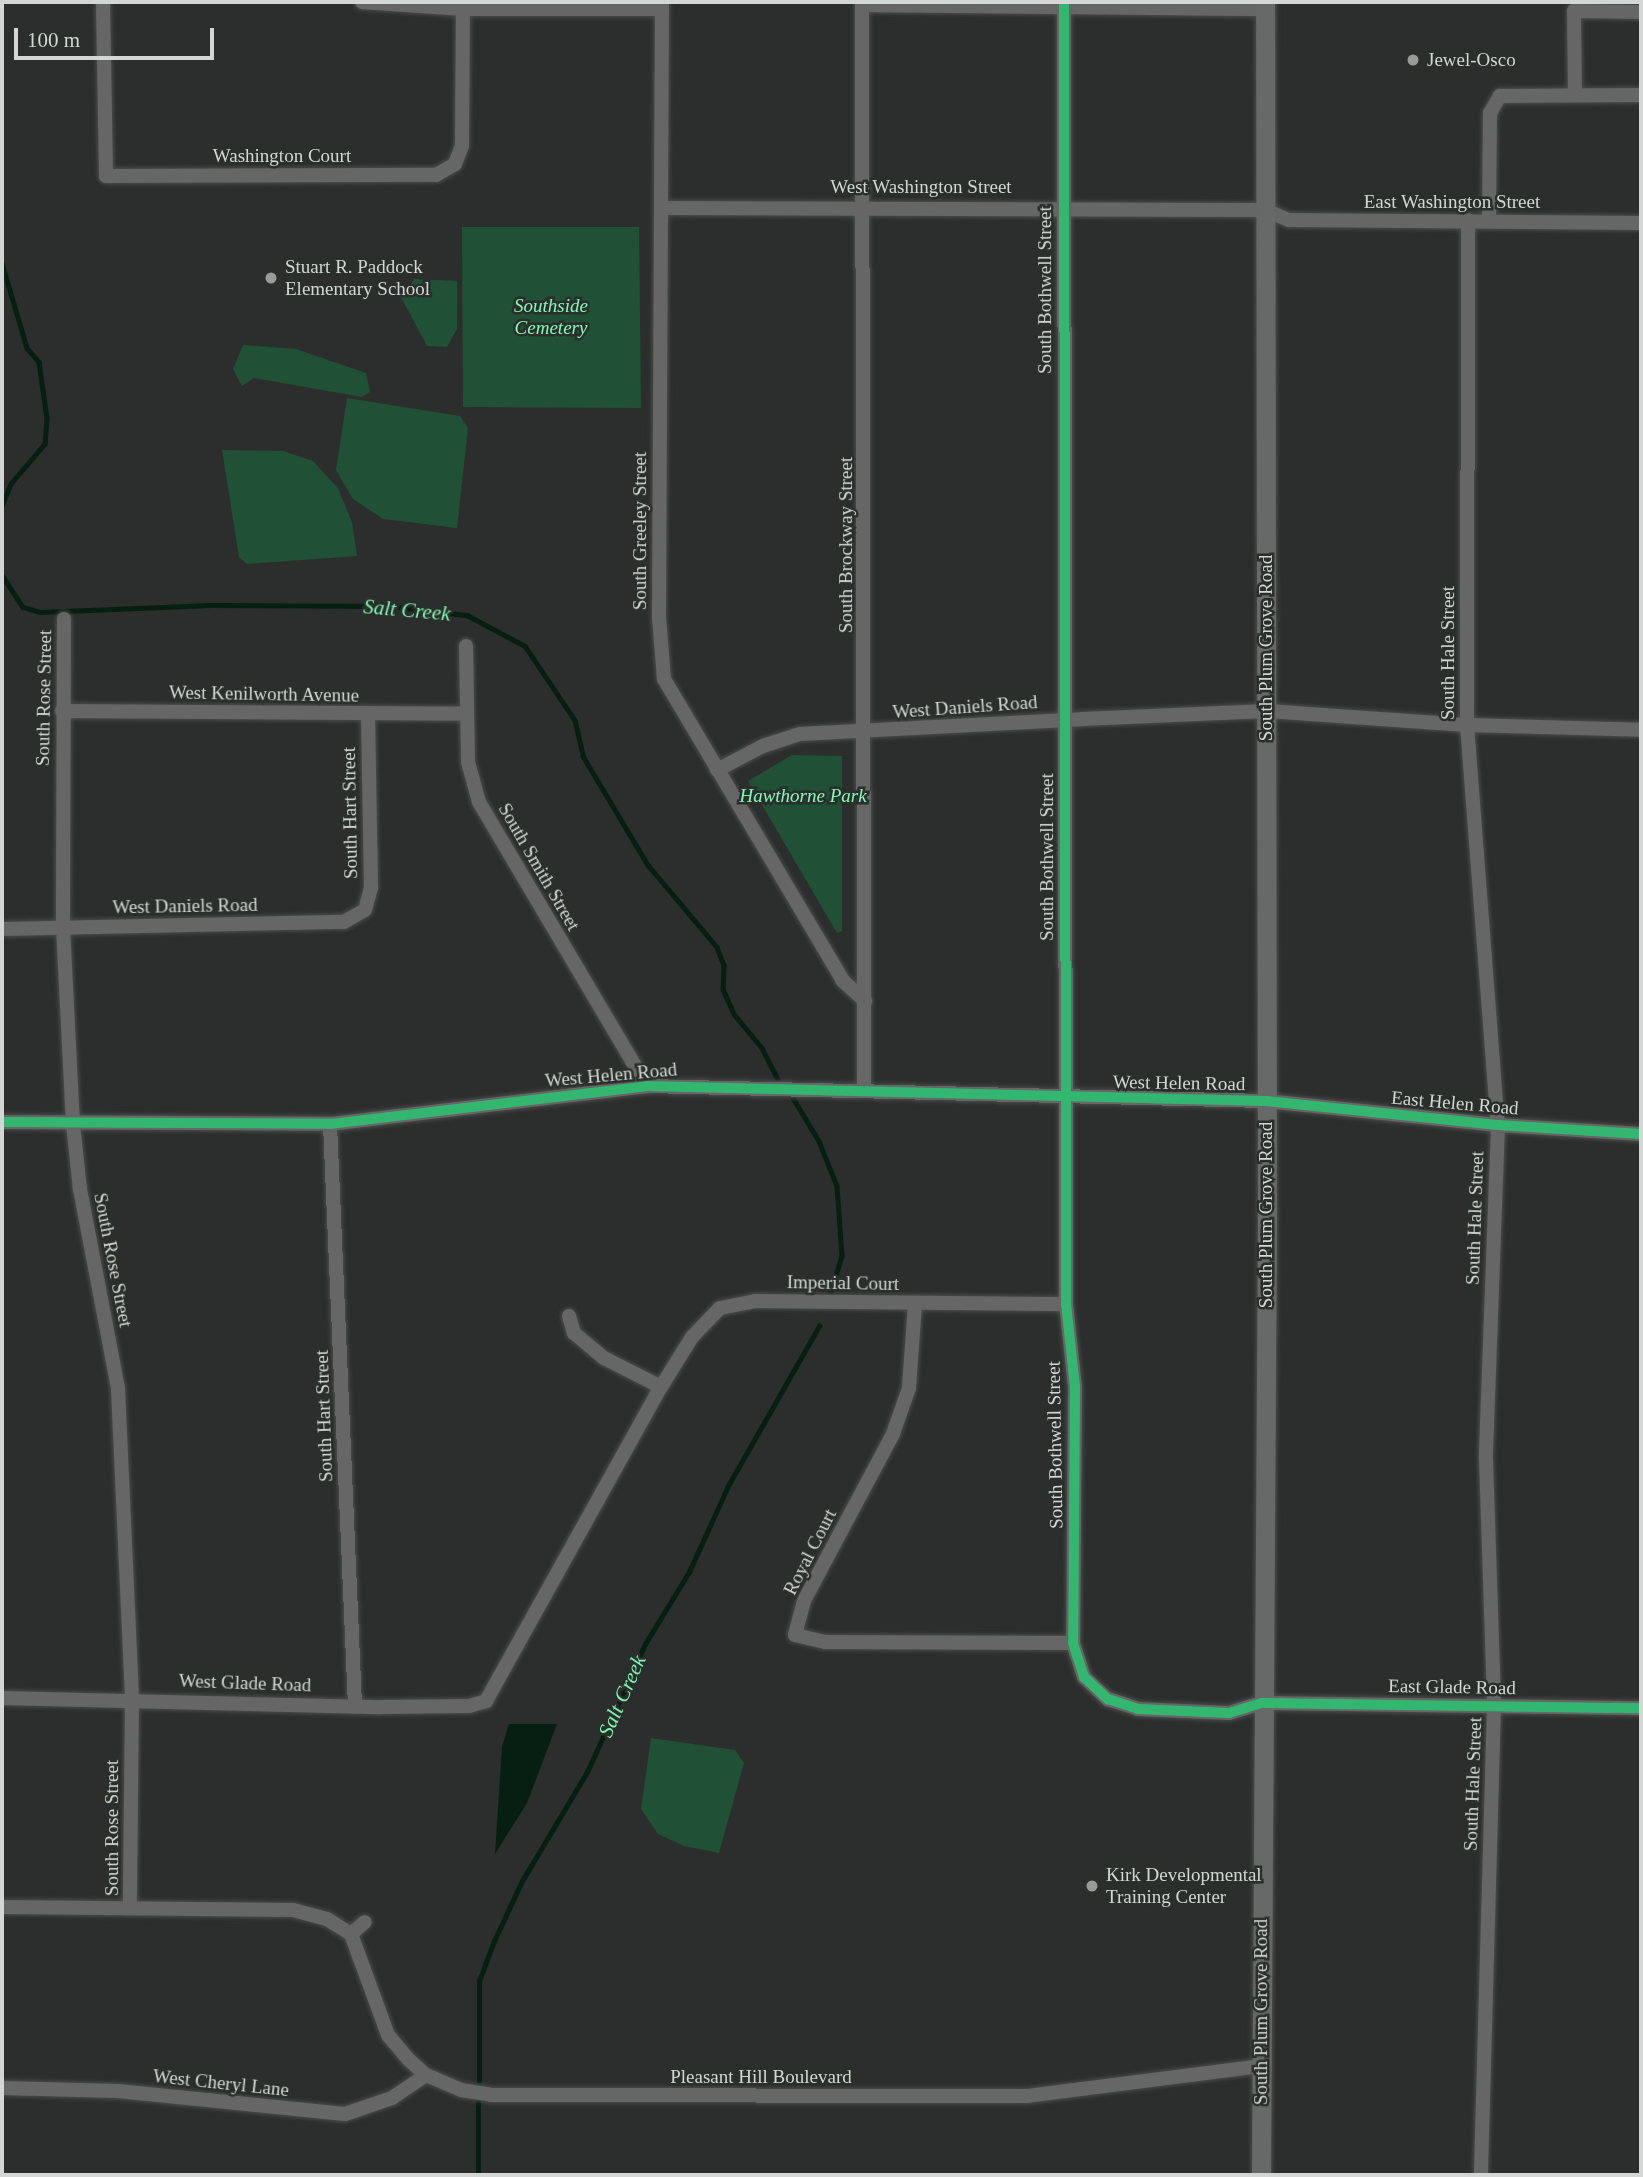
<!DOCTYPE html>
<html>
<head>
<meta charset="utf-8">
<style>
	body { margin:0 }
	#map { position:relative; width:1643px; height:2177px; overflow:hidden; background:#2b2e2c; font-family:Georgia,serif }
	div>[style] { position:absolute }
	.green>* { inset:0; background:#205036 }
	.water>* { inset:0; background:#061f12 }
	.stream>* { height:4.5px; margin:-2.25px; padding:0 2.25px; transform-origin:2.25px; border-radius:2.25px; background:#061f12 }
	.roads { filter:drop-shadow(0 0 2px #4a4b4a) drop-shadow(0 0 2px #4a4b4a) }
	.street>* { height:14px; margin:-7px; padding:0 7px; transform-origin:7px; border-radius:7px; background:#656665 }
	.secondary>* { height:19px; margin:-9.5px; padding:0 9.5px; transform-origin:9.5px; border-radius:9.5px; background:#666968 }
	.cycleway>* { height:10px; margin:-5px; padding:0 5px; transform-origin:5px; border-radius:5px; background:#33b770 }
	.dots>* { width:19px; height:19px; translate:-50% -50%; box-sizing:border-box; border:4px solid #2a2f2c; border-radius:50% }
	span { translate:-50% -50%; white-space:nowrap; text-align:center; line-height:1.15; -webkit-text-stroke:5px #2a2f2c; paint-order:stroke }
	.poi-label { font-size:19px; color:#d3d6d4 }
	.left { translate:0 -50%; text-align:left }
	.street-label { font-size:19px; color:#d3d6d4 }
	.park-label { font-size:19px; color:#82fab6; font-style:italic }
	.water-label { font-size:21px; color:#7ef5b2; font-style:italic }
	.frame { position:absolute; inset:0; border:4px solid #d3d6d4; pointer-events:none }
	.scale { position:absolute; left:14px; top:28px; width:200px; height:32px; box-sizing:border-box; border:4px solid #d3d6d4; border-top:0; padding-left:9px; font-size:21px; line-height:24px; white-space:nowrap; color:#d3d6d4; -webkit-text-stroke:5px #2a2f2c; paint-order:stroke }
</style>
</head>
<body>
<div id="map">
	<div class="green">
		<i style="clip-path:polygon(462px 227px,639px 227px,641px 408px,463px 407px)"></i>
		<i style="clip-path:polygon(414px 279px,457px 281px,457px 329px,447px 347px,427px 346px,401px 297px)"></i>
		<i style="clip-path:polygon(243px 345px,296px 349px,366px 373px,370px 392px,362px 397px,254px 378px,242px 386px,233px 369px)"></i>
		<i style="clip-path:polygon(347px 398px,460px 416px,468px 428px,457px 528px,383px 519px,353px 499px,336px 470px)"></i>
		<i style="clip-path:polygon(222px 450px,283px 451px,313px 461px,338px 488px,352px 522px,357px 556px,247px 564px,239px 557px)"></i>
		<i style="clip-path:polygon(792px 755px,842px 756px,842px 931px,837px 933px,748px 781px)"></i>
		<i style="clip-path:polygon(651px 1738px,735px 1750px,744px 1763px,719px 1853px,684px 1846px,658px 1834px,641px 1809px)"></i>
	</div>
	<div class="water">
		<i style="clip-path:polygon(509px 1724px,557px 1724px,527px 1803px,495px 1854px,502px 1747px)"></i>
	</div>
	<div class="stream">
		<i style="left:2px;top:263px;width:89px;rotate:73.6deg"></i>
		<i style="left:27px;top:348px;width:18px;rotate:49deg"></i>
		<i style="left:39px;top:362px;width:57px;rotate:81.9deg"></i>
		<i style="left:47px;top:418px;width:26px;rotate:94deg"></i>
		<i style="left:45px;top:444px;width:52px;rotate:130.4deg"></i>
		<i style="left:11px;top:484px;width:24px;rotate:112deg"></i>
		<i style="left:2px;top:575px;width:38px;rotate:57deg"></i>
		<i style="left:23px;top:607px;width:18px;rotate:16deg"></i>
		<i style="left:40px;top:612px;width:171px;rotate:-2.3deg"></i>
		<i style="left:211px;top:605px;width:180px;rotate:0.3deg"></i>
		<i style="left:391px;top:606px;width:77px;rotate:6.8deg"></i>
		<i style="left:467px;top:615px;width:66px;rotate:28.1deg"></i>
		<i style="left:525px;top:646px;width:89px;rotate:56deg"></i>
		<i style="left:575px;top:720px;width:37px;rotate:77deg"></i>
		<i style="left:583px;top:756px;width:127px;rotate:59.2deg"></i>
		<i style="left:648px;top:865px;width:107px;rotate:49.9deg"></i>
		<i style="left:717px;top:947px;width:19px;rotate:69deg"></i>
		<i style="left:724px;top:965px;width:24px;rotate:92deg"></i>
		<i style="left:723px;top:989px;width:27px;rotate:66deg"></i>
		<i style="left:734px;top:1014px;width:44px;rotate:50.5deg"></i>
		<i style="left:762px;top:1048px;width:34px;rotate:63deg"></i>
		<i style="left:793px;top:1098px;width:50px;rotate:58.8deg"></i>
		<i style="left:819px;top:1141px;width:48px;rotate:68.2deg"></i>
		<i style="left:837px;top:1186px;width:70px;rotate:85.9deg"></i>
		<i style="left:842px;top:1256px;width:39px;rotate:107deg"></i>
		<i style="left:479px;top:2081px;width:100px;rotate:-90deg"></i>
		<i style="left:479px;top:1981px;width:43px;rotate:-69.4deg"></i>
		<i style="left:494px;top:1941px;width:66px;rotate:-65deg"></i>
		<i style="left:522px;top:1881px;width:127px;rotate:-59.2deg"></i>
		<i style="left:587px;top:1772px;width:141px;rotate:-65.6deg"></i>
		<i style="left:645px;top:1644px;width:84px;rotate:-58.6deg"></i>
		<i style="left:689px;top:1572px;width:97px;rotate:-65.6deg"></i>
		<i style="left:729px;top:1484px;width:182px;rotate:-60.3deg"></i>
		<i style="left:478px;top:2175px;width:72px;rotate:-90deg"></i>
	</div>
	<div class="roads">
		<div class="street">
			<i style="left:103px;top:2px;width:174px;rotate:89deg"></i>
			<i style="left:106px;top:176px;width:330px;rotate:-0.2deg"></i>
			<i style="left:436px;top:175px;width:22px;rotate:-30deg"></i>
			<i style="left:455px;top:164px;width:19px;rotate:-69deg"></i>
			<i style="left:462px;top:146px;width:137px;rotate:-89.6deg"></i>
			<i style="left:362px;top:2px;width:101px;rotate:4deg"></i>
			<i style="left:463px;top:9px;width:199px"></i>
			<i style="left:662px;top:2px;width:615px;rotate:90.28deg"></i>
			<i style="left:659px;top:617px;width:62px;rotate:85.4deg"></i>
			<i style="left:664px;top:679px;width:351px;rotate:59.3deg"></i>
			<i style="left:843px;top:981px;width:30px;rotate:42deg"></i>
			<i style="left:862px;top:2px;width:1087px;rotate:89.89deg"></i>
			<i style="left:1064px;top:2px;width:1302px;rotate:89.91deg"></i>
			<i style="left:1066px;top:1304px;width:83px;rotate:83.8deg"></i>
			<i style="left:1075px;top:1387px;width:256px;rotate:90.4deg"></i>
			<i style="left:1073px;top:1643px;width:36px;rotate:72deg"></i>
			<i style="left:1084px;top:1677px;width:33px;rotate:43deg"></i>
			<i style="left:1108px;top:1699px;width:32px;rotate:18deg"></i>
			<i style="left:1138px;top:1709px;width:91px;rotate:2.5deg"></i>
			<i style="left:1229px;top:1713px;width:34px;rotate:-17deg"></i>
			<i style="left:1262px;top:1703px;width:379px;rotate:0.8deg"></i>
			<i style="left:862px;top:5px;width:403px;rotate:0.6deg"></i>
			<i style="left:1575px;top:94px;width:83px;rotate:-90.7deg"></i>
			<i style="left:1574px;top:11px;width:67px;rotate:0.9deg"></i>
			<i style="left:661px;top:208px;width:604px;rotate:0.19deg"></i>
			<i style="left:1265px;top:210px;width:26px;rotate:23deg"></i>
			<i style="left:1289px;top:220px;width:352px;rotate:0.5deg"></i>
			<i style="left:1468px;top:220px;width:505px;rotate:90.11deg"></i>
			<i style="left:1467px;top:725px;width:401px;rotate:85.6deg"></i>
			<i style="left:1498px;top:1125px;width:334px;rotate:92.1deg"></i>
			<i style="left:1486px;top:1459px;width:246px;rotate:88.1deg"></i>
			<i style="left:1494px;top:1705px;width:470px;rotate:91.6deg"></i>
			<i style="left:1489px;top:221px;width:108px;rotate:-89.5deg"></i>
			<i style="left:1490px;top:113px;width:20px;rotate:-60deg"></i>
			<i style="left:1500px;top:96px;width:141px;rotate:-0.4deg"></i>
			<i style="left:64px;top:619px;width:308px;rotate:90.2deg"></i>
			<i style="left:63px;top:927px;width:197px;rotate:87.1deg"></i>
			<i style="left:73px;top:1124px;width:65px;rotate:83.9deg"></i>
			<i style="left:80px;top:1189px;width:204px;rotate:79.2deg"></i>
			<i style="left:118px;top:1389px;width:310px;rotate:87.4deg"></i>
			<i style="left:132px;top:1699px;width:208px;rotate:90.6deg"></i>
			<i style="left:466px;top:646px;width:116px;rotate:89deg"></i>
			<i style="left:468px;top:762px;width:41px;rotate:74.6deg"></i>
			<i style="left:479px;top:802px;width:330px;rotate:59.4deg"></i>
			<i style="left:62px;top:711px;width:404px;rotate:0.4deg"></i>
			<i style="left:717px;top:770px;width:52px;rotate:-27.6deg"></i>
			<i style="left:763px;top:746px;width:39px;rotate:-18deg"></i>
			<i style="left:800px;top:734px;width:282px;rotate:-3deg"></i>
			<i style="left:1082px;top:719px;width:185px;rotate:-2.5deg"></i>
			<i style="left:1267px;top:711px;width:200px;rotate:4deg"></i>
			<i style="left:1467px;top:725px;width:174px;rotate:1.6deg"></i>
			<i style="left:2px;top:929px;width:342px;rotate:-1.2deg"></i>
			<i style="left:344px;top:922px;width:24px;rotate:-30deg"></i>
			<i style="left:365px;top:910px;width:24px;rotate:-75deg"></i>
			<i style="left:371px;top:887px;width:173px;rotate:-91deg"></i>
			<i style="left:2px;top:1122px;width:328px;rotate:0.3deg"></i>
			<i style="left:330px;top:1124px;width:319px;rotate:-6.8deg"></i>
			<i style="left:647px;top:1086px;width:619px;rotate:1.39deg"></i>
			<i style="left:1266px;top:1101px;width:233px;rotate:5.9deg"></i>
			<i style="left:1498px;top:1125px;width:143px;rotate:3.6deg"></i>
			<i style="left:330px;top:1124px;width:583px;rotate:87.54deg"></i>
			<i style="left:915px;top:1304px;width:84px;rotate:94.1deg"></i>
			<i style="left:909px;top:1388px;width:49px;rotate:109.2deg"></i>
			<i style="left:893px;top:1434px;width:189px;rotate:118.1deg"></i>
			<i style="left:804px;top:1601px;width:35px;rotate:105deg"></i>
			<i style="left:795px;top:1635px;width:31px;rotate:13deg"></i>
			<i style="left:825px;top:1642px;width:248px;rotate:0.2deg"></i>
			<i style="left:569px;top:1316px;width:18px;rotate:74deg"></i>
			<i style="left:574px;top:1333px;width:39px;rotate:40deg"></i>
			<i style="left:604px;top:1358px;width:64px;rotate:27deg"></i>
			<i style="left:2px;top:1698px;width:379px;rotate:1.4deg"></i>
			<i style="left:381px;top:1707px;width:88px;rotate:-0.7deg"></i>
			<i style="left:469px;top:1706px;width:18px;rotate:-16deg"></i>
			<i style="left:486px;top:1701px;width:359px;rotate:-60.9deg"></i>
			<i style="left:661px;top:1387px;width:59px;rotate:-58.2deg"></i>
			<i style="left:692px;top:1337px;width:40px;rotate:-46deg"></i>
			<i style="left:720px;top:1308px;width:36px;rotate:-11deg"></i>
			<i style="left:755px;top:1301px;width:311px;rotate:0.6deg"></i>
			<i style="left:2px;top:1907px;width:291px;rotate:0.6deg"></i>
			<i style="left:293px;top:1910px;width:35px;rotate:15deg"></i>
			<i style="left:327px;top:1919px;width:28px;rotate:32deg"></i>
			<i style="left:351px;top:1934px;width:108px;rotate:69.9deg"></i>
			<i style="left:388px;top:2035px;width:31px;rotate:50deg"></i>
			<i style="left:408px;top:2059px;width:24px;rotate:42deg"></i>
			<i style="left:426px;top:2075px;width:38px;rotate:23deg"></i>
			<i style="left:461px;top:2090px;width:30px;rotate:9deg"></i>
			<i style="left:491px;top:2095px;width:536px;rotate:0.11deg"></i>
			<i style="left:1027px;top:2096px;width:236px;rotate:-7.3deg"></i>
			<i style="left:351px;top:1934px;width:18px;rotate:-41deg"></i>
			<i style="left:2px;top:2088px;width:116px;rotate:1.5deg"></i>
			<i style="left:118px;top:2091px;width:228px;rotate:5.8deg"></i>
			<i style="left:345px;top:2114px;width:50px;rotate:-18.8deg"></i>
			<i style="left:392px;top:2098px;width:41px;rotate:-34.1deg"></i>
		</div>
		<div class="secondary">
			<i style="left:1261px;top:2175px;width:956px;rotate:-89.64deg"></i>
			<i style="left:1267px;top:1219px;width:1217px;rotate:-90.09deg"></i>
		</div>
	</div>
	<div class="cycleway">
		<i style="left:1064px;top:2px;width:1302px;rotate:89.91deg"></i>
		<i style="left:1066px;top:1304px;width:83px;rotate:83.8deg"></i>
		<i style="left:1075px;top:1387px;width:256px;rotate:90.4deg"></i>
		<i style="left:1073px;top:1643px;width:36px;rotate:72deg"></i>
		<i style="left:1084px;top:1677px;width:33px;rotate:43deg"></i>
		<i style="left:1108px;top:1699px;width:32px;rotate:18deg"></i>
		<i style="left:1138px;top:1709px;width:91px;rotate:2.5deg"></i>
		<i style="left:1229px;top:1713px;width:34px;rotate:-17deg"></i>
		<i style="left:1262px;top:1703px;width:379px;rotate:0.8deg"></i>
		<i style="left:2px;top:1122px;width:328px;rotate:0.3deg"></i>
		<i style="left:330px;top:1124px;width:319px;rotate:-6.8deg"></i>
		<i style="left:647px;top:1086px;width:619px;rotate:1.39deg"></i>
		<i style="left:1266px;top:1101px;width:233px;rotate:5.9deg"></i>
		<i style="left:1498px;top:1125px;width:143px;rotate:3.6deg"></i>
	</div>
	<div class="dots">
		<i style="left:1413px;top:60px;background:#989b99"></i>
		<i style="left:271px;top:278px;background:#989b99"></i>
		<i style="left:1092px;top:1886px;background:#989b99"></i>
	</div>
	<div class="poi-label">
		<span class="left" style="left:1427px;top:60px">Jewel-Osco</span>
		<span class="left" style="left:285px;top:278px">Stuart R. Paddock<br>Elementary School</span>
		<span class="left" style="left:1106px;top:1886px">Kirk Developmental<br>Training Center</span>
	</div>
	<div class="street-label">
		<span style="left:282px;top:156px">Washington Court</span>
		<span style="left:921px;top:187px">West Washington Street</span>
		<span style="left:1452px;top:202px">East Washington Street</span>
		<span style="left:1045px;top:290px;rotate:-90deg">South Bothwell Street</span>
		<span style="left:640px;top:531px;rotate:-90deg">South Greeley Street</span>
		<span style="left:846px;top:545px;rotate:-90deg">South Brockway Street</span>
		<span style="left:1266px;top:648px;rotate:-90deg">South Plum Grove Road</span>
		<span style="left:1448px;top:653px;rotate:-90deg">South Hale Street</span>
		<span style="left:264px;top:694px;rotate:1deg">West Kenilworth Avenue</span>
		<span style="left:44px;top:698px;rotate:-89deg">South Rose Street</span>
		<span style="left:965px;top:707px;rotate:-4deg">West Daniels Road</span>
		<span style="left:350px;top:813px;rotate:-91deg">South Hart Street</span>
		<span style="left:1047px;top:857px;rotate:-90deg">South Bothwell Street</span>
		<span style="left:539px;top:867px;rotate:60deg">South Smith Street</span>
		<span style="left:185px;top:906px;rotate:-1deg">West Daniels Road</span>
		<span style="left:611px;top:1075px;rotate:-5deg">West Helen Road</span>
		<span style="left:1179px;top:1083px;rotate:1deg">West Helen Road</span>
		<span style="left:1455px;top:1103px;rotate:5deg">East Helen Road</span>
		<span style="left:1266px;top:1215px;rotate:-90deg">South Plum Grove Road</span>
		<span style="left:1475px;top:1218px;rotate:-88deg">South Hale Street</span>
		<span style="left:113px;top:1260px;rotate:79deg">South Rose Street</span>
		<span style="left:843px;top:1283px;rotate:1deg">Imperial Court</span>
		<span style="left:324px;top:1416px;rotate:-92deg">South Hart Street</span>
		<span style="left:1055px;top:1445px;rotate:-91deg">South Bothwell Street</span>
		<span style="left:810px;top:1552px;rotate:-63deg">Royal Court</span>
		<span style="left:245px;top:1683px;rotate:2deg">West Glade Road</span>
		<span style="left:1452px;top:1687px;rotate:1deg">East Glade Road</span>
		<span style="left:1473px;top:1784px;rotate:-88deg">South Hale Street</span>
		<span style="left:112px;top:1828px;rotate:-90deg">South Rose Street</span>
		<span style="left:1261px;top:2012px;rotate:-90deg">South Plum Grove Road</span>
		<span style="left:761px;top:2077px">Pleasant Hill Boulevard</span>
		<span style="left:221px;top:2083px;rotate:6deg">West Cheryl Lane</span>
	</div>
	<div class="park-label">
		<span style="left:551px;top:317px">Southside<br>Cemetery</span>
		<span style="left:803px;top:796px">Hawthorne Park</span>
	</div>
	<div class="water-label">
		<span style="left:407px;top:610px;rotate:5deg">Salt Creek</span>
		<span style="left:622px;top:1696px;rotate:-66deg">Salt Creek</span>
	</div>
	<div class="frame"></div>
	<div class="scale">100 m</div>
</div>
</body>
</html>
